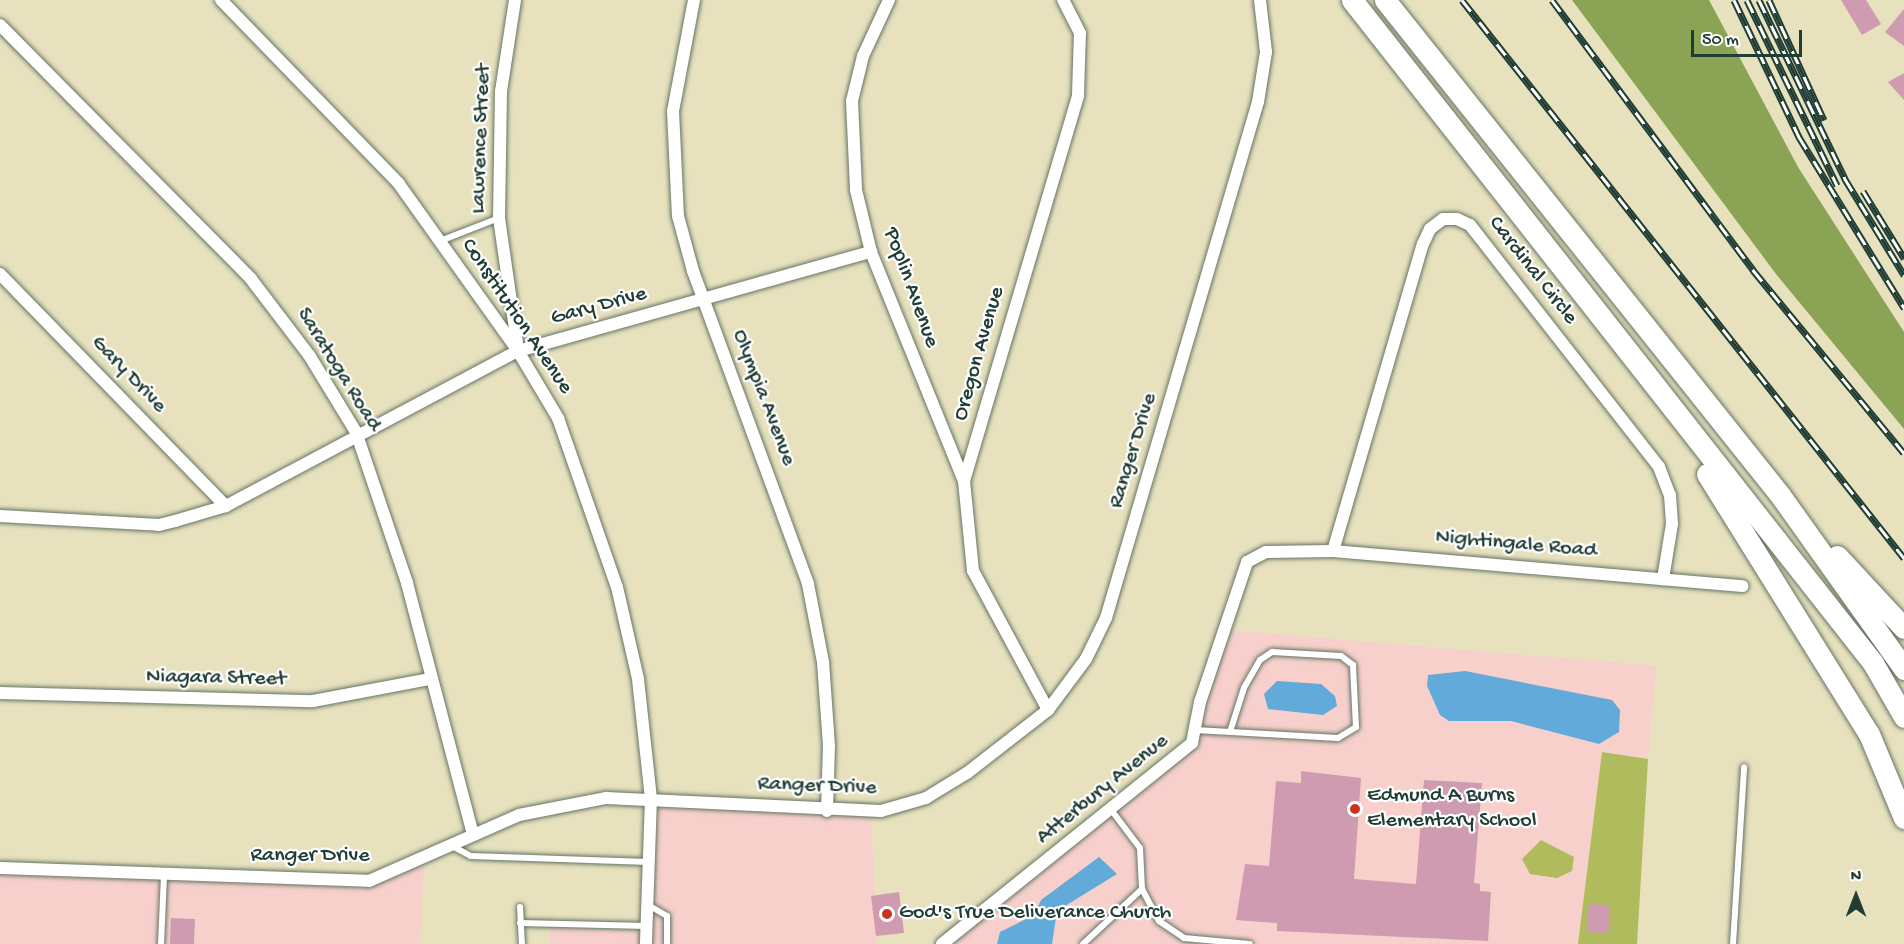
<!DOCTYPE html>
<html>
<head>
<meta charset="utf-8">
<style>
	body { margin:0 }
	#map { position:relative; width:1904px; height:944px; overflow:hidden; background:#e7e1be; font-family:"Gochi Hand",sans-serif }
	div>[style] { position:absolute }
	.built>* { inset:0; background:#f7d0cc }
	.green>* { inset:0; background:#afbb5d }
	.forest>* { inset:0; background:#8ba354 }
	.water>* { inset:0; background:#61aad9 }
	.building>* { inset:0; background:#ce9bb1 }
	.roads { filter:drop-shadow(0 0 2px #657664) drop-shadow(0 0 2px #657664) }
	.lane>* { height:6px; margin:-3px; padding:0 3px; transform-origin:3px; border-radius:3px; background:#fff }
	.street>* { height:12px; margin:-6px; padding:0 6px; transform-origin:6px; border-radius:6px; background:#fff }
	.highway>* { height:21px; margin:-10.5px; padding:0 10.5px; transform-origin:10.5px; border-radius:10.5px; background:#fff }
	.rail>* { height:7px; margin-top:-3.5px; transform-origin:0; background:repeating-linear-gradient(90deg,#fff 0 14px,#1f3d34 0 28px); box-sizing:border-box; border-block:2px solid #1f3d34 }
	.dots>* { width:16px; height:16px; translate:-50% -50%; box-sizing:border-box; border:3px solid #fff; border-radius:50% }
	span { translate:-50% -50%; white-space:nowrap; text-align:center; line-height:1.15; -webkit-text-stroke:4.5px #fff; paint-order:stroke }
	.street-label { font-size:22px; color:#1f3d34 }
	.poi-label { font-size:22px; color:#1f3d34 }
	.left { translate:0 -50%; text-align:left }
	.north { position:absolute; left:1826px; top:866px; width:60px; height:60px; -webkit-text-stroke:4px #fff; paint-order:stroke; rotate:0deg; font-size:16px; font-weight:700; line-height:24px; text-align:center; color:#1f3d34 }
	.north::after { content:''; display:block; margin:auto; width:21px; height:27px; background:#1f3d34; clip-path:polygon(50% 0,100% 100%,50% 72%,0 100%) }
	.scale { position:absolute; left:1691px; top:30px; width:111px; height:27px; box-sizing:border-box; border:3px solid #1f3d34; border-top:0; padding-left:8px; font-size:18px; line-height:21px; white-space:nowrap; color:#1f3d34; -webkit-text-stroke:4px #fff; paint-order:stroke }
</style>
</head>
<body>
<div id="map">
	<div class="built">
		<i style="clip-path:polygon(1224px 630px,1656px 666px,1648px 759px,1602px 752px,1578px 944px,950px 944px,1192px 743px)"></i>
		<i style="clip-path:polygon(651px 798px,871px 811px,877px 944px,549px 944px,550px 927px,647px 931px)"></i>
		<i style="clip-path:polygon(424px 859px,420px 944px,0 944px,0 868px,369px 881px)"></i>
	</div>
	<div class="green">
		<i style="clip-path:polygon(1602px 752px,1648px 759px,1637px 944px,1578px 944px)"></i>
		<i style="clip-path:polygon(1541px 840px,1574px 857px,1572px 871px,1557px 878px,1530px 874px,1522px 859px)"></i>
	</div>
	<div class="forest">
		<i style="clip-path:polygon(1572px 0,1709px 0,1798px 167px,1904px 332px,1904px 429px,1776px 274px)"></i>
	</div>
	<div class="water">
		<i style="clip-path:polygon(1465px 671px,1612px 700px,1620px 710px,1619px 732px,1599px 744px,1511px 721px,1449px 721px,1440px 715px,1427px 686px,1428px 675px)"></i>
		<i style="clip-path:polygon(1277px 681px,1321px 684px,1335px 696px,1337px 706px,1323px 715px,1268px 709px,1264px 694px)"></i>
		<i style="clip-path:polygon(1099px 857px,1117px 874px,1057px 911px,1052px 944px,997px 944px,1000px 932px,1034px 915px,1041px 900px)"></i>
	</div>
	<div class="building">
		<i style="clip-path:polygon(1841px 0,1866px 0,1881px 24px,1862px 35px)"></i>
		<i style="clip-path:polygon(1904px 9px,1904px 46px,1885px 32px)"></i>
		<i style="clip-path:polygon(1904px 73px,1904px 100px,1888px 82px)"></i>
		<i style="clip-path:polygon(1301px 771px,1361px 778px,1354px 879px,1416px 884px,1424px 780px,1482px 783px,1474px 883px,1480px 884px,1480px 891px,1491px 892px,1488px 941px,1277px 931px,1277px 923px,1236px 920px,1245px 864px,1269px 866px,1276px 781px,1301px 783px)"></i>
		<i style="clip-path:polygon(899px 892px,904px 933px,876px 936px,871px 896px)"></i>
		<i style="clip-path:polygon(1589px 904px,1610px 905px,1608px 933px,1587px 932px)"></i>
		<i style="clip-path:polygon(171px 918px,195px 919px,194px 944px,170px 944px)"></i>
	</div>
	<div class="roads">
		<div class="lane">
			<i style="left:440px;top:241px;width:63px;rotate:-21.3deg"></i>
			<i style="left:1195px;top:730px;width:143px;rotate:3.2deg"></i>
			<i style="left:1338px;top:738px;width:21px;rotate:-31deg"></i>
			<i style="left:1356px;top:727px;width:62px;rotate:-92.8deg"></i>
			<i style="left:1353px;top:665px;width:15px;rotate:-143deg"></i>
			<i style="left:1341px;top:656px;width:69px;rotate:-176.7deg"></i>
			<i style="left:1272px;top:652px;width:14px;rotate:146deg"></i>
			<i style="left:1260px;top:660px;width:32px;rotate:120deg"></i>
			<i style="left:1244px;top:688px;width:46px;rotate:107.7deg"></i>
			<i style="left:1112px;top:811px;width:46px;rotate:52.9deg"></i>
			<i style="left:1140px;top:848px;width:41px;rotate:87.2deg"></i>
			<i style="left:1142px;top:889px;width:36px;rotate:62deg"></i>
			<i style="left:1159px;top:921px;width:30px;rotate:34deg"></i>
			<i style="left:1184px;top:938px;width:66px;rotate:5.2deg"></i>
			<i style="left:452px;top:846px;width:21px;rotate:28deg"></i>
			<i style="left:471px;top:856px;width:178px;rotate:1.9deg"></i>
			<i style="left:648px;top:905px;width:22px;rotate:30deg"></i>
			<i style="left:667px;top:916px;width:28px;rotate:90deg"></i>
			<i style="left:520px;top:907px;width:37px;rotate:87deg"></i>
			<i style="left:520px;top:923px;width:127px;rotate:1.4deg"></i>
			<i style="left:161px;top:944px;width:69px;rotate:-87.5deg"></i>
			<i style="left:1083px;top:944px;width:81px;rotate:-43deg"></i>
			<i style="left:1733px;top:944px;width:177px;rotate:-86.4deg"></i>
		</div>
		<div class="street">
			<i style="left:221px;top:0;width:256px;rotate:45.9deg"></i>
			<i style="left:399px;top:184px;width:205px;rotate:54.5deg"></i>
			<i style="left:518px;top:351px;width:78px;rotate:59.2deg"></i>
			<i style="left:558px;top:418px;width:179px;rotate:70.8deg"></i>
			<i style="left:617px;top:587px;width:94px;rotate:77.1deg"></i>
			<i style="left:638px;top:679px;width:120px;rotate:83.8deg"></i>
			<i style="left:651px;top:798px;width:146px;rotate:92deg"></i>
			<i style="left:515px;top:0;width:92px;rotate:98.7deg"></i>
			<i style="left:501px;top:91px;width:127px;rotate:90.9deg"></i>
			<i style="left:499px;top:218px;width:133px;rotate:81.8deg"></i>
			<i style="left:694px;top:0;width:113px;rotate:100.7deg"></i>
			<i style="left:673px;top:111px;width:105px;rotate:87.3deg"></i>
			<i style="left:678px;top:216px;width:57px;rotate:74.7deg"></i>
			<i style="left:693px;top:271px;width:333px;rotate:69.8deg"></i>
			<i style="left:808px;top:584px;width:79px;rotate:79.1deg"></i>
			<i style="left:823px;top:662px;width:84px;rotate:85.9deg"></i>
			<i style="left:829px;top:746px;width:65px;rotate:91.8deg"></i>
			<i style="left:889px;top:0;width:62px;rotate:114.9deg"></i>
			<i style="left:863px;top:56px;width:46px;rotate:103.7deg"></i>
			<i style="left:852px;top:101px;width:89px;rotate:87.4deg"></i>
			<i style="left:856px;top:190px;width:64px;rotate:76.4deg"></i>
			<i style="left:871px;top:252px;width:247px;rotate:67.9deg"></i>
			<i style="left:0;top:25px;width:357px;rotate:45.3deg"></i>
			<i style="left:251px;top:279px;width:96px;rotate:52.7deg"></i>
			<i style="left:309px;top:355px;width:90px;rotate:58.6deg"></i>
			<i style="left:356px;top:432px;width:159px;rotate:71.3deg"></i>
			<i style="left:407px;top:583px;width:260px;rotate:75.3deg"></i>
			<i style="left:0;top:274px;width:324px;rotate:45.8deg"></i>
			<i style="left:0;top:516px;width:159px;rotate:3.2deg"></i>
			<i style="left:159px;top:525px;width:16px;rotate:-14deg"></i>
			<i style="left:175px;top:521px;width:53px;rotate:-16.4deg"></i>
			<i style="left:226px;top:506px;width:331px;rotate:-28deg"></i>
			<i style="left:518px;top:351px;width:367px;rotate:-15.7deg"></i>
			<i style="left:1333px;top:551px;width:320px;rotate:-73.7deg"></i>
			<i style="left:1423px;top:244px;width:17px;rotate:-65deg"></i>
			<i style="left:1430px;top:229px;width:16px;rotate:-38deg"></i>
			<i style="left:1443px;top:219px;width:14px"></i>
			<i style="left:1457px;top:219px;width:14px;rotate:25deg"></i>
			<i style="left:1470px;top:225px;width:307px;rotate:52deg"></i>
			<i style="left:1659px;top:467px;width:30px;rotate:69deg"></i>
			<i style="left:1670px;top:495px;width:29px;rotate:86deg"></i>
			<i style="left:1672px;top:524px;width:56px;rotate:99.3deg"></i>
			<i style="left:0;top:693px;width:313px;rotate:1.5deg"></i>
			<i style="left:313px;top:701px;width:118px;rotate:-10.7deg"></i>
			<i style="left:1048px;top:710px;width:158px;rotate:-118.3deg"></i>
			<i style="left:973px;top:571px;width:90px;rotate:-95.7deg"></i>
			<i style="left:964px;top:481px;width:402px;rotate:-73.5deg"></i>
			<i style="left:1078px;top:95px;width:62px;rotate:-88.2deg"></i>
			<i style="left:1080px;top:33px;width:37px;rotate:-117deg"></i>
			<i style="left:0;top:868px;width:369px;rotate:2deg"></i>
			<i style="left:369px;top:881px;width:164px;rotate:-23.7deg"></i>
			<i style="left:519px;top:815px;width:89px;rotate:-11.1deg"></i>
			<i style="left:606px;top:798px;width:275px;rotate:2.7deg"></i>
			<i style="left:881px;top:811px;width:47px;rotate:-16.1deg"></i>
			<i style="left:926px;top:798px;width:48px;rotate:-31.4deg"></i>
			<i style="left:967px;top:773px;width:103px;rotate:-37.9deg"></i>
			<i style="left:1048px;top:710px;width:64px;rotate:-53.3deg"></i>
			<i style="left:1086px;top:659px;width:46px;rotate:-64deg"></i>
			<i style="left:1106px;top:618px;width:538px;rotate:-73.59deg"></i>
			<i style="left:1258px;top:102px;width:51px;rotate:-80.9deg"></i>
			<i style="left:1266px;top:52px;width:52px;rotate:-96.6deg"></i>
			<i style="left:942px;top:944px;width:321px;rotate:-38.8deg"></i>
			<i style="left:1192px;top:743px;width:42px;rotate:-79deg"></i>
			<i style="left:1200px;top:702px;width:148px;rotate:-71.4deg"></i>
			<i style="left:1247px;top:562px;width:21px;rotate:-28deg"></i>
			<i style="left:1266px;top:552px;width:67px;rotate:-0.9deg"></i>
			<i style="left:1333px;top:551px;width:411px;rotate:4.9deg"></i>
		</div>
		<div class="highway">
			<i style="left:1352px;top:0;width:843px;rotate:51.84deg"></i>
			<i style="left:1873px;top:663px;width:62px;rotate:60.1deg"></i>
			<i style="left:1385px;top:0;width:633px;rotate:51.41deg"></i>
			<i style="left:1780px;top:495px;width:214px;rotate:54.5deg"></i>
			<i style="left:1707px;top:474px;width:306px;rotate:58.1deg"></i>
			<i style="left:1869px;top:734px;width:91px;rotate:67.4deg"></i>
			<i style="left:1837px;top:556px;width:98px;rotate:47.1deg"></i>
		</div>
	</div>
	<div class="rail">
		<i style="left:1462px;top:0;width:712px;rotate:51.62deg"></i>
		<i style="left:1552px;top:0;width:337px;rotate:53.3deg"></i>
		<i style="left:1753px;top:270px;width:237px;rotate:50.5deg"></i>
		<i style="left:1734px;top:0;width:152px;rotate:64.6deg"></i>
		<i style="left:1799px;top:137px;width:201px;rotate:58.4deg"></i>
		<i style="left:1747px;top:0;width:206px;rotate:64.1deg"></i>
		<i style="left:1759px;top:0;width:199px;rotate:64.3deg"></i>
		<i style="left:1845px;top:179px;width:113px;rotate:58.4deg"></i>
		<i style="left:1769px;top:0;width:132px;rotate:65.4deg"></i>
		<i style="left:1863px;top:191px;width:79px;rotate:58.5deg"></i>
	</div>
	<div class="dots">
		<i style="left:1355px;top:809px;background:#c8321e"></i>
		<i style="left:887px;top:914px;background:#c8321e"></i>
	</div>
	<div class="street-label">
		<span style="left:482px;top:139px;rotate:-88deg">Lawrence Street</span>
		<span style="left:1532px;top:271px;rotate:52deg">Cardinal Circle</span>
		<span style="left:910px;top:288px;rotate:70deg">Poplin Avenue</span>
		<span style="left:599px;top:307px;rotate:-15deg">Gary Drive</span>
		<span style="left:516px;top:317px;rotate:56deg">Constitution Avenue</span>
		<span style="left:980px;top:354px;rotate:-74deg">Oregon Avenue</span>
		<span style="left:338px;top:370px;rotate:58deg">Saratoga Road</span>
		<span style="left:128px;top:375px;rotate:46deg">Gary Drive</span>
		<span style="left:763px;top:398px;rotate:69deg">Olympia Avenue</span>
		<span style="left:1134px;top:451px;rotate:-73deg">Ranger Drive</span>
		<span style="left:1516px;top:545px;rotate:5deg">Nightingale Road</span>
		<span style="left:216px;top:679px;rotate:1deg">Niagara Street</span>
		<span style="left:817px;top:787px;rotate:2deg">Ranger Drive</span>
		<span style="left:1103px;top:790px;rotate:-39deg">Atterbury Avenue</span>
		<span style="left:310px;top:857px">Ranger Drive</span>
	</div>
	<div class="poi-label">
		<span class="left" style="left:1367px;top:809px">Edmund A Burns<br>Elementary School</span>
		<span class="left" style="left:899px;top:914px">God's True Deliverance Church</span>
	</div>
	<div class="north">N</div>
	<div class="scale">50 m</div>
</div>
</body>
</html>
